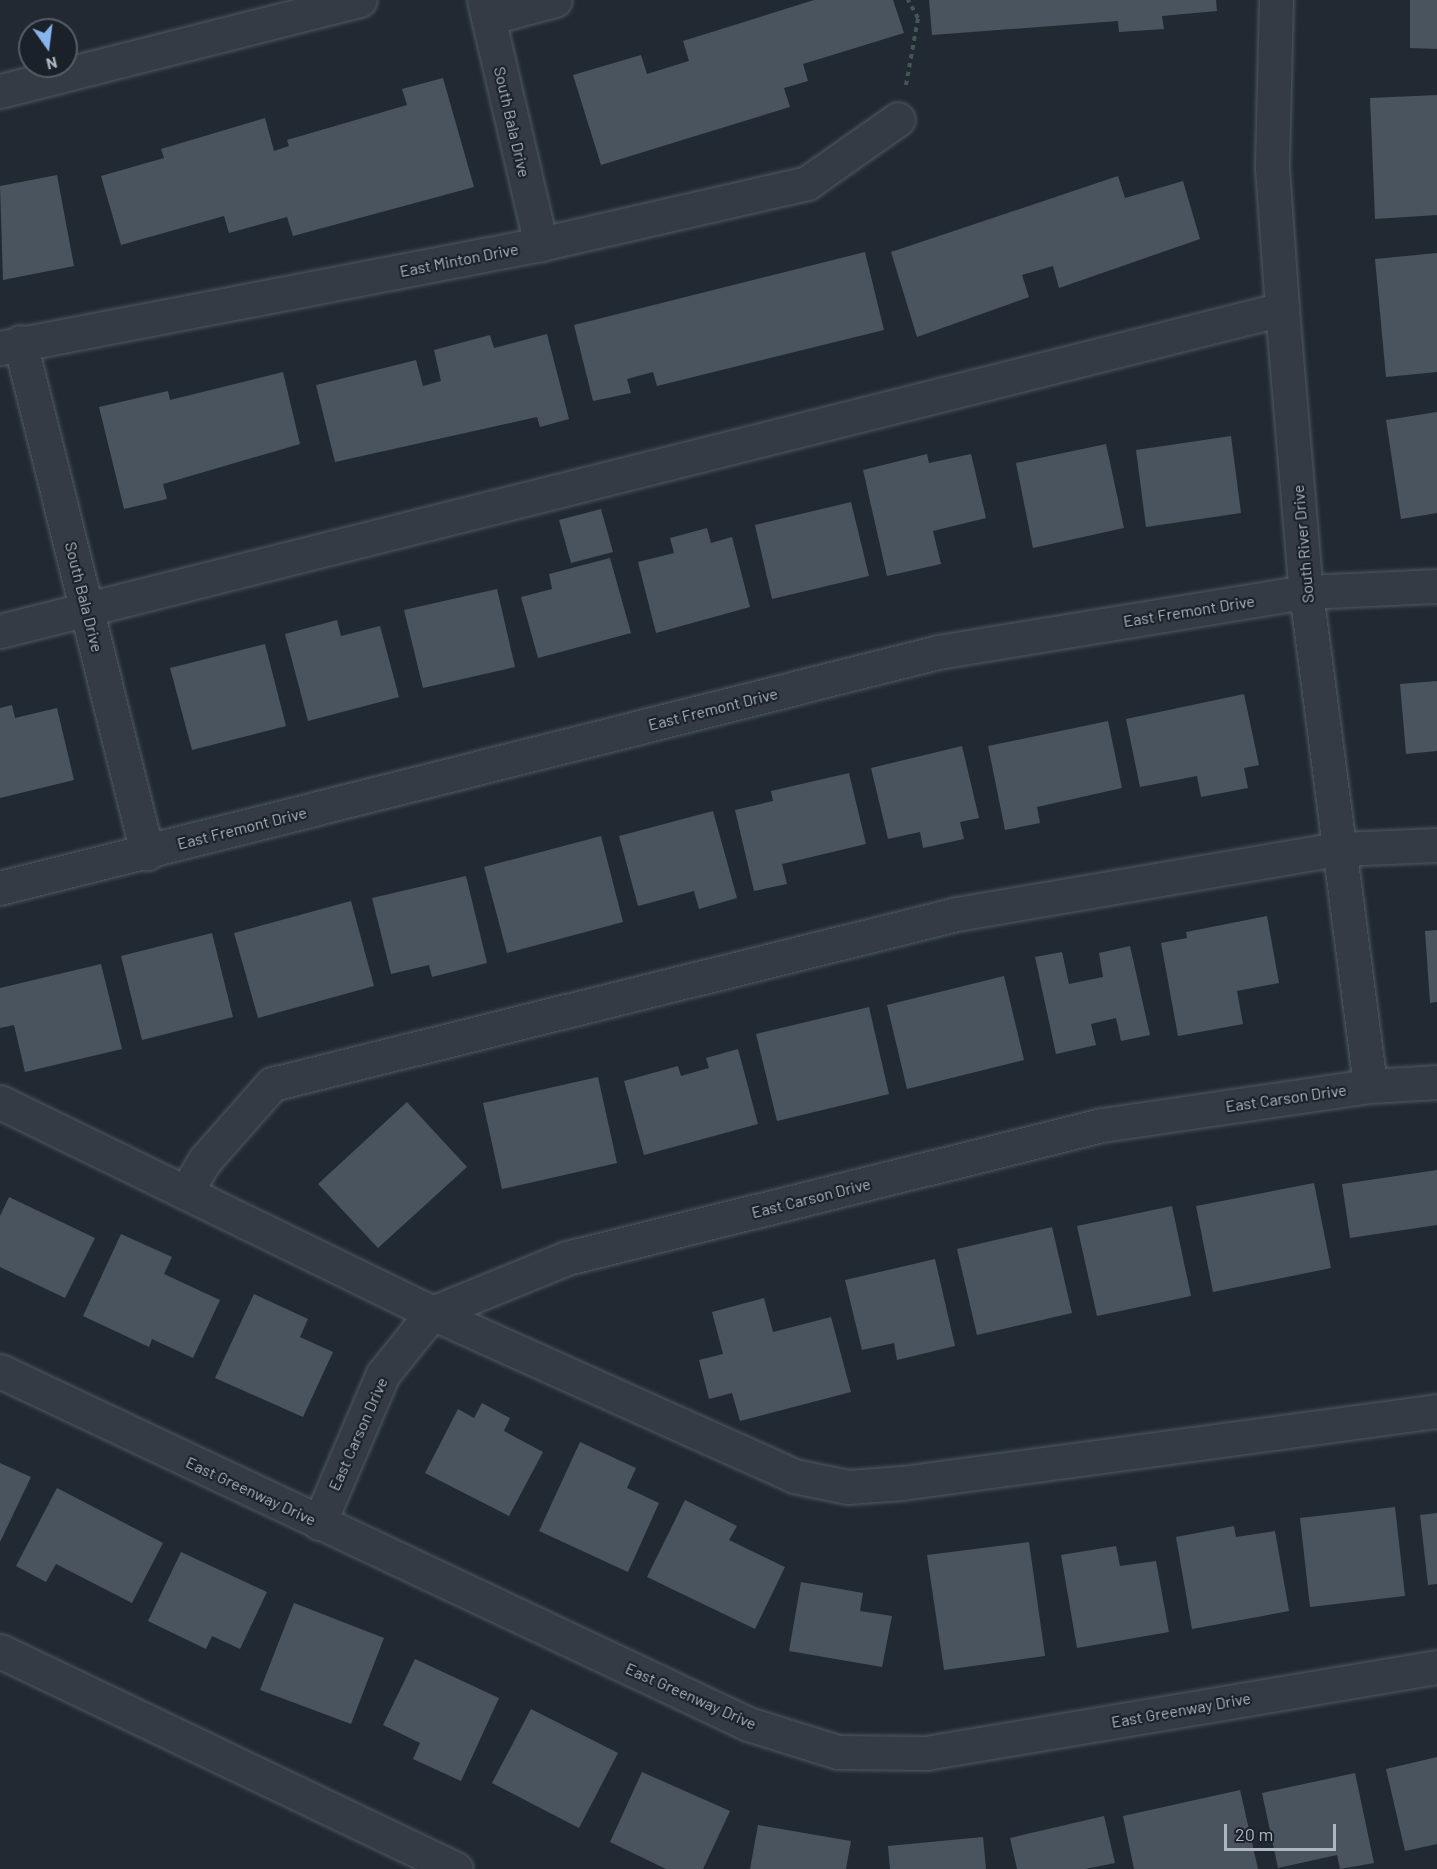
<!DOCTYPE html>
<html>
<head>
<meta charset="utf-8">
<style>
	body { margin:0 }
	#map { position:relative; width:1437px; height:1869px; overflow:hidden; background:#212a33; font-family:Barlow,sans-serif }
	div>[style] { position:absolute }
	.building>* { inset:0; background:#49545f }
	.path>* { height:4px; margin-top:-2px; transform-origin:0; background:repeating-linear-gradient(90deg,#445556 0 4.5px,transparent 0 9px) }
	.roads { filter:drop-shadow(0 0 2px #515962) drop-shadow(0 0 2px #515962) }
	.minor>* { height:33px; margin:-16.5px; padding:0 16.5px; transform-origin:16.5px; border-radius:16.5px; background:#343b44 }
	span { translate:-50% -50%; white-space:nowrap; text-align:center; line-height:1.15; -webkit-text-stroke:4.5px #1a2129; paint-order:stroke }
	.street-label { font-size:16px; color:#aeb6c1 }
	.north { position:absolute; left:18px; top:18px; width:60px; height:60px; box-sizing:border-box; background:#1a2129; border:2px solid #555d66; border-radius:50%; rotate:166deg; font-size:16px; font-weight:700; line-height:24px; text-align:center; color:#aeb6c1 }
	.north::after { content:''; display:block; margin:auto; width:21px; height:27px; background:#87b4ed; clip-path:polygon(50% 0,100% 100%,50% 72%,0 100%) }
	.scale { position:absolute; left:1224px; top:1824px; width:112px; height:27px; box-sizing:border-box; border:3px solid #aeb6c1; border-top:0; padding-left:8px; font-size:18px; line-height:21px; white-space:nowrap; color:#aeb6c1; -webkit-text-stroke:4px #1a2129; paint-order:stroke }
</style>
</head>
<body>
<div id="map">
	<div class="building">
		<i style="clip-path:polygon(814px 0,893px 0,904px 33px,803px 64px,808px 81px,784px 88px,790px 107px,601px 165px,573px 75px,641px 55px,647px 74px,689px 61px,683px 41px)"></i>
		<i style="clip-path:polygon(929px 0,1216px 0,1217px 11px,1162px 16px,1164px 29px,1119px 32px,1118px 21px,932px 35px)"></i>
		<i style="clip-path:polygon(1410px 0,1437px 0,1437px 49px,1410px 48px)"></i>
		<i style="clip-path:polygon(443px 78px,474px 187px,293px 236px,287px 217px,229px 233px,224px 216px,121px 245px,101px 176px,164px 158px,161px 149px,265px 118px,274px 151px,289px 146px,287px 140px,407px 105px,402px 89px)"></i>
		<i style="clip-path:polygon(1437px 95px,1437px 215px,1375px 219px,1370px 98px)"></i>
		<i style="clip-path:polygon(57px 175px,74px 266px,3px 280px,0 186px)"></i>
		<i style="clip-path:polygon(1118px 176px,1125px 198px,1183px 181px,1200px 239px,1059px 288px,1053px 266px,1022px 275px,1029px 297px,917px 337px,891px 252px)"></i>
		<i style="clip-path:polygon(865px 252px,884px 330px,657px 386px,653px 372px,627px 379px,631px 393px,593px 401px,574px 325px)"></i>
		<i style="clip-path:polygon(1437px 253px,1437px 372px,1386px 377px,1375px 259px)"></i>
		<i style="clip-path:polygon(547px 334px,569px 419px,540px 427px,537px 417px,335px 462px,316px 385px,416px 360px,423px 386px,441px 381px,434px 350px,490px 335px,494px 348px)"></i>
		<i style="clip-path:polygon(283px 372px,300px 444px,163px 484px,167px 499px,124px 509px,99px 407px,168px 391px,170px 400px)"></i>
		<i style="clip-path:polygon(1437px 412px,1437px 513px,1401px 519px,1386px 420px)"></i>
		<i style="clip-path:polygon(1231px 436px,1241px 513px,1146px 527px,1136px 450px)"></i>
		<i style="clip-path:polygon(1106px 444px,1124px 528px,1033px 548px,1016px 463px)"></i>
		<i style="clip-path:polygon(927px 454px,929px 463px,971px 454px,986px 518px,933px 531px,941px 564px,887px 576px,863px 470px)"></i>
		<i style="clip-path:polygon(851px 502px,869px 576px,772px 599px,755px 525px)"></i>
		<i style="clip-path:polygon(601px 509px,613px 552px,571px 563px,559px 520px)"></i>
		<i style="clip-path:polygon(707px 528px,711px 543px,732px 537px,750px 607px,656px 633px,638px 562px,674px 553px,670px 538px)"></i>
		<i style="clip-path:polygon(610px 558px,631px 633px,538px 658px,521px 597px,552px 589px,549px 574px)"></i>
		<i style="clip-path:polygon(497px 589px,515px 667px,423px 688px,404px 610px)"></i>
		<i style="clip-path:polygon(337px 620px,341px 636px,380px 626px,399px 697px,308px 721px,285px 634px)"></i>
		<i style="clip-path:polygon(265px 644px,286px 726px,192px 750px,170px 668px)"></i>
		<i style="clip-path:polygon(1437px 681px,1437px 751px,1406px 754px,1400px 684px)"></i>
		<i style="clip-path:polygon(1244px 694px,1259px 765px,1244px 768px,1248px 788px,1201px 797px,1197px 776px,1140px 787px,1126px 719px)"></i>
		<i style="clip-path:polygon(12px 705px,15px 718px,57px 708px,74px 780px,0 798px,0 708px)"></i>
		<i style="clip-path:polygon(1108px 721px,1122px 788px,1037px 807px,1040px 823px,1005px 830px,988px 746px)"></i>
		<i style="clip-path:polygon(962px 746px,979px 818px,960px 822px,964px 839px,923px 848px,920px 832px,888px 839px,871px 768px)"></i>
		<i style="clip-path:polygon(849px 773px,866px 844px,782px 864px,787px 884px,754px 891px,735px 810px,773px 801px,771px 791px)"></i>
		<i style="clip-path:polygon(713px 811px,737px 898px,699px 909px,694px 891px,638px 906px,619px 836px)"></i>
		<i style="clip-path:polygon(601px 836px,623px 922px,507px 953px,484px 867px)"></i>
		<i style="clip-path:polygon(466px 876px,487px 963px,432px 977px,429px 965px,391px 974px,372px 898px)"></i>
		<i style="clip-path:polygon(351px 901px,374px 986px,258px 1018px,234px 933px)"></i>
		<i style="clip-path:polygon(1267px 916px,1279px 983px,1237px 991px,1243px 1024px,1178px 1036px,1161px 943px,1187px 938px,1186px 932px)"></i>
		<i style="clip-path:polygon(1437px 930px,1437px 1002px,1430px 1003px,1425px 931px)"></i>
		<i style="clip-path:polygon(212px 933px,233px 1017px,142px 1040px,121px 956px)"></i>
		<i style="clip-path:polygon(1130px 946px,1150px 1035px,1121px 1041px,1116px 1018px,1091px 1024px,1096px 1045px,1056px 1054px,1035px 957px,1062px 952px,1069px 984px,1103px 977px,1099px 953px)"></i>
		<i style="clip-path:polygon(101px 964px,122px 1049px,25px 1072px,14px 1025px,0 1028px,0 988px)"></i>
		<i style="clip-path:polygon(1004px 976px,1024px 1060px,907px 1089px,887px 1005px)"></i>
		<i style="clip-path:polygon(869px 1007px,889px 1094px,777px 1121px,756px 1034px)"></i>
		<i style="clip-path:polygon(738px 1049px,758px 1124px,644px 1155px,624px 1081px,678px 1066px,681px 1076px,709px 1068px,706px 1058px)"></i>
		<i style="clip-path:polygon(598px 1077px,617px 1163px,502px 1189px,483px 1103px)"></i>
		<i style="clip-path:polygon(407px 1102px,467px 1167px,378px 1248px,318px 1184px)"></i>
		<i style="clip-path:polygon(1437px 1170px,1437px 1225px,1350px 1238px,1342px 1184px)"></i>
		<i style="clip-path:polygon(1314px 1183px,1331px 1268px,1213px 1292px,1196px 1206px)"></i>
		<i style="clip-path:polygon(9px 1197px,95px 1238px,65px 1298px,0 1267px,0 1216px)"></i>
		<i style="clip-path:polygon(1172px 1206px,1191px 1296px,1097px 1316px,1077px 1226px)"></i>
		<i style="clip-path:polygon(1052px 1227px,1072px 1313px,977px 1335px,957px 1249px)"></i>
		<i style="clip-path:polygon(121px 1234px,172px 1257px,164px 1274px,220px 1300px,193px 1358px,152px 1339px,149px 1347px,83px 1316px)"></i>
		<i style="clip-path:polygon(935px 1259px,955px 1346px,897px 1360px,894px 1343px,862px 1350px,845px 1280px)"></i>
		<i style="clip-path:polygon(254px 1294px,308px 1319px,300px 1337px,333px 1352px,303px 1417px,215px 1378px)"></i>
		<i style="clip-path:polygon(764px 1298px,773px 1332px,831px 1317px,851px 1392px,740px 1421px,732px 1393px,709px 1399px,699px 1360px,723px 1354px,712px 1312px)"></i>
		<i style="clip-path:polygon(482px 1403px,510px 1418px,504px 1431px,543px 1452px,509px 1516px,425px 1473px,458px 1409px,474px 1418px)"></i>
		<i style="clip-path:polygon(580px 1442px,636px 1468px,627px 1488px,659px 1503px,628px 1572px,539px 1531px)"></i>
		<i style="clip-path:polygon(0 1463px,31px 1477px,0 1542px)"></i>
		<i style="clip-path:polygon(57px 1488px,163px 1543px,132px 1603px,56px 1564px,46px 1582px,16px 1566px)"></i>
		<i style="clip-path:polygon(685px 1500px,737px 1526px,729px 1540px,785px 1567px,755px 1629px,647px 1577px)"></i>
		<i style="clip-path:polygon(1395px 1507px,1405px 1596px,1310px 1607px,1300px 1518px)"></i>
		<i style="clip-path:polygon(1437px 1513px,1437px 1584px,1428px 1585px,1420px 1515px)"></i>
		<i style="clip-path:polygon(1234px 1526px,1236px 1537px,1275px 1531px,1289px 1611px,1192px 1629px,1176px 1537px)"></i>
		<i style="clip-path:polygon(1029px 1542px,1045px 1656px,944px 1670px,927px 1555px)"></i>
		<i style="clip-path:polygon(1116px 1546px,1120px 1566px,1156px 1561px,1169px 1632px,1077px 1648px,1061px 1555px)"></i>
		<i style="clip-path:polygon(181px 1552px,267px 1592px,240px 1649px,212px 1636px,206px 1649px,148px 1621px)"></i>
		<i style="clip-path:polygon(801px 1582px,863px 1593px,860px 1611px,892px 1616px,882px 1667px,789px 1651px)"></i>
		<i style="clip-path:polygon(294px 1603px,384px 1638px,351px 1724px,260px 1690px)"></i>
		<i style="clip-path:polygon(415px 1659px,499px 1698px,461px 1781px,413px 1759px,420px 1743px,383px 1725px)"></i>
		<i style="clip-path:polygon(531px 1709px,618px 1753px,579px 1828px,492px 1783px)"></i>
		<i style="clip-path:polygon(1437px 1757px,1437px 1844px,1405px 1851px,1386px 1769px)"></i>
		<i style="clip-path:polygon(642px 1772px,730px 1811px,703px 1869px,666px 1869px,610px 1842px)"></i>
		<i style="clip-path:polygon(1355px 1773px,1374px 1863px,1340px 1869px,1337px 1855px,1278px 1868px,1262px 1793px)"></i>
		<i style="clip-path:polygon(1240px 1790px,1258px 1869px,1134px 1869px,1123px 1816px)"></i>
		<i style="clip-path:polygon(1104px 1816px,1115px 1863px,1085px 1869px,1017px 1869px,1010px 1838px)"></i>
		<i style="clip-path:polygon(758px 1825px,851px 1841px,846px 1869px,750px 1869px)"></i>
		<i style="clip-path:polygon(983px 1837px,986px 1869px,890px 1869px,888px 1846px)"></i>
	</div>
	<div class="path">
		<i style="left:906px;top:85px;width:68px;rotate:-79.8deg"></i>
		<i style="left:918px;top:18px;width:21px;rotate:-119deg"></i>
	</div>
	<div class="roads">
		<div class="minor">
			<i style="left:484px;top:0;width:251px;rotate:76.9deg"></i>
			<i style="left:1276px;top:0;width:168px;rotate:91.4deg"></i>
			<i style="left:1272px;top:168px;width:141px;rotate:85.9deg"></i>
			<i style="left:1282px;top:309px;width:284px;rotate:85.2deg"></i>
			<i style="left:1306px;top:592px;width:498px;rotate:82.6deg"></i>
			<i style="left:488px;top:18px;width:69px;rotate:-15deg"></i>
			<i style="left:0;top:91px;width:371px;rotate:-14.2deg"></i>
			<i style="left:20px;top:342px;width:527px;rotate:76.04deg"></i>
			<i style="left:0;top:348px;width:551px;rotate:-10.88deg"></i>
			<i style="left:541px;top:244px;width:273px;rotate:-12.9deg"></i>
			<i style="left:807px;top:183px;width:111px;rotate:-35.1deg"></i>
			<i style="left:0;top:631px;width:1322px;rotate:-14.1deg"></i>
			<i style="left:0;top:888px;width:967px;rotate:-14.12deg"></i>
			<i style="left:938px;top:652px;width:373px;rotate:-9.3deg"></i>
			<i style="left:1306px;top:592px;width:131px;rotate:-2.6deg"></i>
			<i style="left:0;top:1102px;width:481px;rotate:26deg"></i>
			<i style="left:432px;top:1313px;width:397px;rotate:24.2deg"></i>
			<i style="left:794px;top:1476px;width:55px;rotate:11.5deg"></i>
			<i style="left:848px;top:1487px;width:54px;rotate:-4.2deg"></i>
			<i style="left:902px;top:1483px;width:540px;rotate:-7.66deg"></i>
			<i style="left:187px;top:1190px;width:35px;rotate:-59deg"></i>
			<i style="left:205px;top:1160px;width:101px;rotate:-48.6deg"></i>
			<i style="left:272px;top:1084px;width:706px;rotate:-13.94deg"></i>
			<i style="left:957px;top:914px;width:387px;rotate:-9.7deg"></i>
			<i style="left:1339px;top:849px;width:98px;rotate:-2.3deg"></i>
			<i style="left:0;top:1371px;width:827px;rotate:25.26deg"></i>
			<i style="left:748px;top:1724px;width:94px;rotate:17.3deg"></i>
			<i style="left:838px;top:1752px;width:88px;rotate:0.7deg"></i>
			<i style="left:926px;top:1753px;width:518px;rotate:-9.55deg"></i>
			<i style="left:319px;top:1523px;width:162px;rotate:-66.8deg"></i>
			<i style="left:383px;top:1374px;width:78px;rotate:-51.2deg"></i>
			<i style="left:432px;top:1313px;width:146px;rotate:-22.2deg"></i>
			<i style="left:567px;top:1258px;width:551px;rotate:-13.96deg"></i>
			<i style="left:1102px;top:1125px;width:271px;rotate:-8.3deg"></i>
			<i style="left:1370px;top:1086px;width:67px;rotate:-3.4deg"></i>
			<i style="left:0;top:1651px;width:505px;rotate:25.55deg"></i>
		</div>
	</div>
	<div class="street-label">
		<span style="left:512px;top:122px;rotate:77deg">South Bala Drive</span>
		<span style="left:459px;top:260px;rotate:-11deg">East Minton Drive</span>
		<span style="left:1303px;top:544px;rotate:-95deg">South River Drive</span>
		<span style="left:84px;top:597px;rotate:76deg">South Bala Drive</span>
		<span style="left:1189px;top:611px;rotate:-9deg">East Fremont Drive</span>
		<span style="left:713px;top:709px;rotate:-14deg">East Fremont Drive</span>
		<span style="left:242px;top:828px;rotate:-14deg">East Fremont Drive</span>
		<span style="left:1286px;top:1098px;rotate:-8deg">East Carson Drive</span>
		<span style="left:811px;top:1198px;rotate:-14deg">East Carson Drive</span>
		<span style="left:358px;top:1434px;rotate:-66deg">East Carson Drive</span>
		<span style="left:251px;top:1491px;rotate:25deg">East Greenway Drive</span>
		<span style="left:691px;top:1696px;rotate:24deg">East Greenway Drive</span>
		<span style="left:1181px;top:1710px;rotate:-10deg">East Greenway Drive</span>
	</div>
	<div class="north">N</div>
	<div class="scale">20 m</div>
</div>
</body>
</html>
